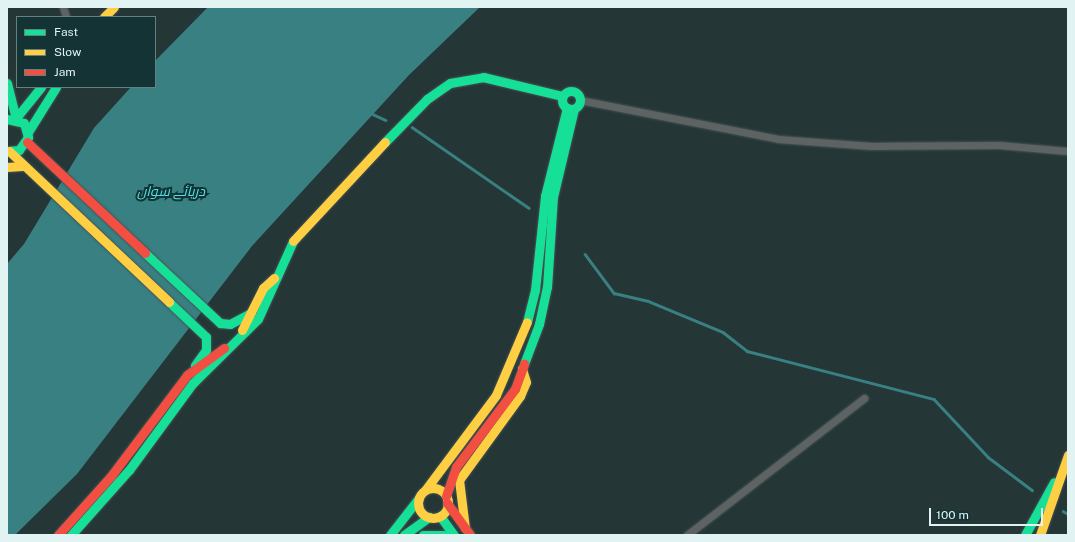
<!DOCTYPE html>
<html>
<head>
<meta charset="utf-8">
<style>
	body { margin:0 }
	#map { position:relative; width:1075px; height:542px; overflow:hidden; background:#253637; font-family:"Public Sans",Cairo,sans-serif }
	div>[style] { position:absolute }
	.water>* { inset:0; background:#398083 }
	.stream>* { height:2.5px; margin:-1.25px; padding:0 1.25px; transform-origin:1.25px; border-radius:1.25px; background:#398083 }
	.roads { filter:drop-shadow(0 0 1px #455353) drop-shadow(0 0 1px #455353) }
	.street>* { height:7px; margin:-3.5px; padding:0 3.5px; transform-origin:3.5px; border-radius:3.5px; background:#5d6363 }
	.fast>* { height:9px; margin:-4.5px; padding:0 4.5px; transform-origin:4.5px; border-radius:4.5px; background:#16e098 }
	.fast>.ring { margin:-4.5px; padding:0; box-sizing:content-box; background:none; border:9px solid #16e098; border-radius:50% }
	.slow>* { height:9px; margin:-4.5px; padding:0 4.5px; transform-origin:4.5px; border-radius:4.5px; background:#ffcf43 }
	.slow>.ring { margin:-4.5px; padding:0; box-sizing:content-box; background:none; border:9px solid #ffcf43; border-radius:50% }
	.jam>* { height:9px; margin:-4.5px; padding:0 4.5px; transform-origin:4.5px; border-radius:4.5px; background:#f24e42 }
	span { translate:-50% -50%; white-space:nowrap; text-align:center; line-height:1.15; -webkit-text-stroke:4px #133334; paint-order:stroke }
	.water-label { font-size:14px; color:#4ce2e9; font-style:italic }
	.frame { position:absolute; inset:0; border:8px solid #e1f3f3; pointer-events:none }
	.legend { position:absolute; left:16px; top:16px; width:140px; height:72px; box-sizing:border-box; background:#133334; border:1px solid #658080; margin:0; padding:5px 7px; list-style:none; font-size:12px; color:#e1f3f3 }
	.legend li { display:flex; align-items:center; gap:8px; height:20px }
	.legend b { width:20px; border:1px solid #658080 }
	.scale { position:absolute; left:929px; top:508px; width:114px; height:18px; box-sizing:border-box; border:2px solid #e1f3f3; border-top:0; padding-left:5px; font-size:12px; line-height:14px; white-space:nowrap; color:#e1f3f3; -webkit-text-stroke:3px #133334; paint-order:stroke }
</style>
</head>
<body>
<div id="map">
	<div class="water">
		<i style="clip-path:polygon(208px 7px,480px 7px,409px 75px,252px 246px,77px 474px,15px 535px,7px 535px,7px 264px,24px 244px,94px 128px,131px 87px,155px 87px,155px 61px)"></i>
	</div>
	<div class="stream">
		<i style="left:370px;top:113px;width:17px;rotate:24deg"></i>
		<i style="left:412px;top:127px;width:142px;rotate:34.7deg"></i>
		<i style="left:585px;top:254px;width:49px;rotate:53.4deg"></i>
		<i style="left:614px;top:293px;width:35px;rotate:13deg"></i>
		<i style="left:648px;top:301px;width:81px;rotate:22.5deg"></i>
		<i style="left:723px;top:332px;width:31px;rotate:38deg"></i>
		<i style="left:747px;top:351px;width:193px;rotate:14.4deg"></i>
		<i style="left:934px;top:399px;width:79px;rotate:47deg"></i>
		<i style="left:988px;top:457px;width:55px;rotate:36.9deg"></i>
		<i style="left:1063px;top:511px;width:6px;rotate:31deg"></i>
	</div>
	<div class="roads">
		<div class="street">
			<i style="left:63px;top:7px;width:10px;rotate:73deg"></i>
			<i style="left:580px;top:100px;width:202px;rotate:11.1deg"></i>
			<i style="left:778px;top:139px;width:94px;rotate:4.3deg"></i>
			<i style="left:872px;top:146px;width:127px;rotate:-0.5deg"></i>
			<i style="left:999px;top:145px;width:69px;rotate:5deg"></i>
			<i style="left:687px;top:535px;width:224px;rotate:-37.7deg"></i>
		</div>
		<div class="fast">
			<i style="left:7px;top:83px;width:36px;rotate:76deg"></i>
			<i class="ring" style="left:562px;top:91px;width:9px;height:9px"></i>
			<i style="left:16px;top:118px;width:40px;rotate:-51deg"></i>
			<i style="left:7px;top:119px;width:17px;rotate:13deg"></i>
			<i style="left:24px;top:123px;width:15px;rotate:74deg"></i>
			<i style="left:28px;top:137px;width:16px;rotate:125deg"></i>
			<i style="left:19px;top:150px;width:12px;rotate:175deg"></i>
			<i style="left:28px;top:132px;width:53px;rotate:-58.1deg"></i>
			<i style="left:385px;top:142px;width:60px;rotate:-45.7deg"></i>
			<i style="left:427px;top:99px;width:28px;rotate:-35deg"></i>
			<i style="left:450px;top:83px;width:34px;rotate:-10deg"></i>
			<i style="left:483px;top:77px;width:82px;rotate:13.4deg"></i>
			<i style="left:145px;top:253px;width:103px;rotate:43deg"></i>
			<i style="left:220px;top:323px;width:10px;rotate:6deg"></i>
			<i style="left:230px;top:324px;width:24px;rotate:-28deg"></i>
			<i style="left:169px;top:302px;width:51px;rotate:43.4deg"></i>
			<i style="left:206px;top:337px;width:13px;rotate:90deg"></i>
			<i style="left:206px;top:350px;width:19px;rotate:126deg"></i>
			<i style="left:527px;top:322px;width:33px;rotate:-76deg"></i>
			<i style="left:535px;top:290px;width:95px;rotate:-83.9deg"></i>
			<i style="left:545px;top:196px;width:91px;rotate:-76deg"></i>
			<i style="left:524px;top:364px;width:43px;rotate:-69.4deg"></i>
			<i style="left:539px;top:324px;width:38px;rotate:-78deg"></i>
			<i style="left:547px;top:287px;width:90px;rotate:-86.2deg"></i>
			<i style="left:553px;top:197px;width:90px;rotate:-76.6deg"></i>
			<i style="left:440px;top:516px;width:24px;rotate:54deg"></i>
			<i style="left:71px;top:535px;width:87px;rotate:-48.3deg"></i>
			<i style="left:129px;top:470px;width:108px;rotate:-53.7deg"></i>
			<i style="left:193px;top:383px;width:91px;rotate:-44.6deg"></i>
			<i style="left:258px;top:319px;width:85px;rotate:-65.8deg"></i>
			<i style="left:390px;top:535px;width:46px;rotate:-52.1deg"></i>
			<i style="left:404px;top:535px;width:31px;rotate:-36deg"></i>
			<i style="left:423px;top:535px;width:21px"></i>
			<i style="left:1025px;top:535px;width:60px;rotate:-61.3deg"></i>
		</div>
		<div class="slow">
			<i style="left:104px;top:17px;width:14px;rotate:-45deg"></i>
			<i style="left:9px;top:151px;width:220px;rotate:43.3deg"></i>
			<i style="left:7px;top:167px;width:15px;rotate:-4deg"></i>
			<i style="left:293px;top:241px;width:135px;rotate:-47.1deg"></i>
			<i style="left:242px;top:330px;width:47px;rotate:-63.4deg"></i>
			<i style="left:263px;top:288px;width:15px;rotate:-42deg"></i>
			<i class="ring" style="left:418px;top:488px;width:21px;height:21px"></i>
			<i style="left:426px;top:489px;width:117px;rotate:-53.3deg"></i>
			<i style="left:496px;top:395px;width:79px;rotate:-67deg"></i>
			<i style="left:465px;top:528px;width:48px;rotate:-97.1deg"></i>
			<i style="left:459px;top:480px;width:104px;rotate:-54deg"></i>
			<i style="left:520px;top:396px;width:15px;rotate:-67deg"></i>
			<i style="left:526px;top:382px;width:14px;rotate:-107deg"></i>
			<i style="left:1040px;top:535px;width:85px;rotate:-70.7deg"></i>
		</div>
		<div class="jam">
			<i style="left:27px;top:142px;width:162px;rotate:43.2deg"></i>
			<i style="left:446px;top:496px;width:31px;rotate:-71deg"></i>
			<i style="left:456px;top:467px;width:98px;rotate:-52.9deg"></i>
			<i style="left:515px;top:389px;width:27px;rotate:-70deg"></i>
			<i style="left:447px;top:503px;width:39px;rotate:54deg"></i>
			<i style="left:58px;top:535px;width:79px;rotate:-48.1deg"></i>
			<i style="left:111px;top:476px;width:126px;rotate:-53deg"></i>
			<i style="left:187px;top:375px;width:46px;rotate:-36.1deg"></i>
		</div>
	</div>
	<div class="water-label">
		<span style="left:171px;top:191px">دریائے سواں</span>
	</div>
	<div class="frame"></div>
	<ul class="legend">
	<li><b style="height:5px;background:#16e098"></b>Fast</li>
	<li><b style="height:5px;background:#ffcf43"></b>Slow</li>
	<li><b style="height:5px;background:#f24e42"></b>Jam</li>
	</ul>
	<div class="scale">100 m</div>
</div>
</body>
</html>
